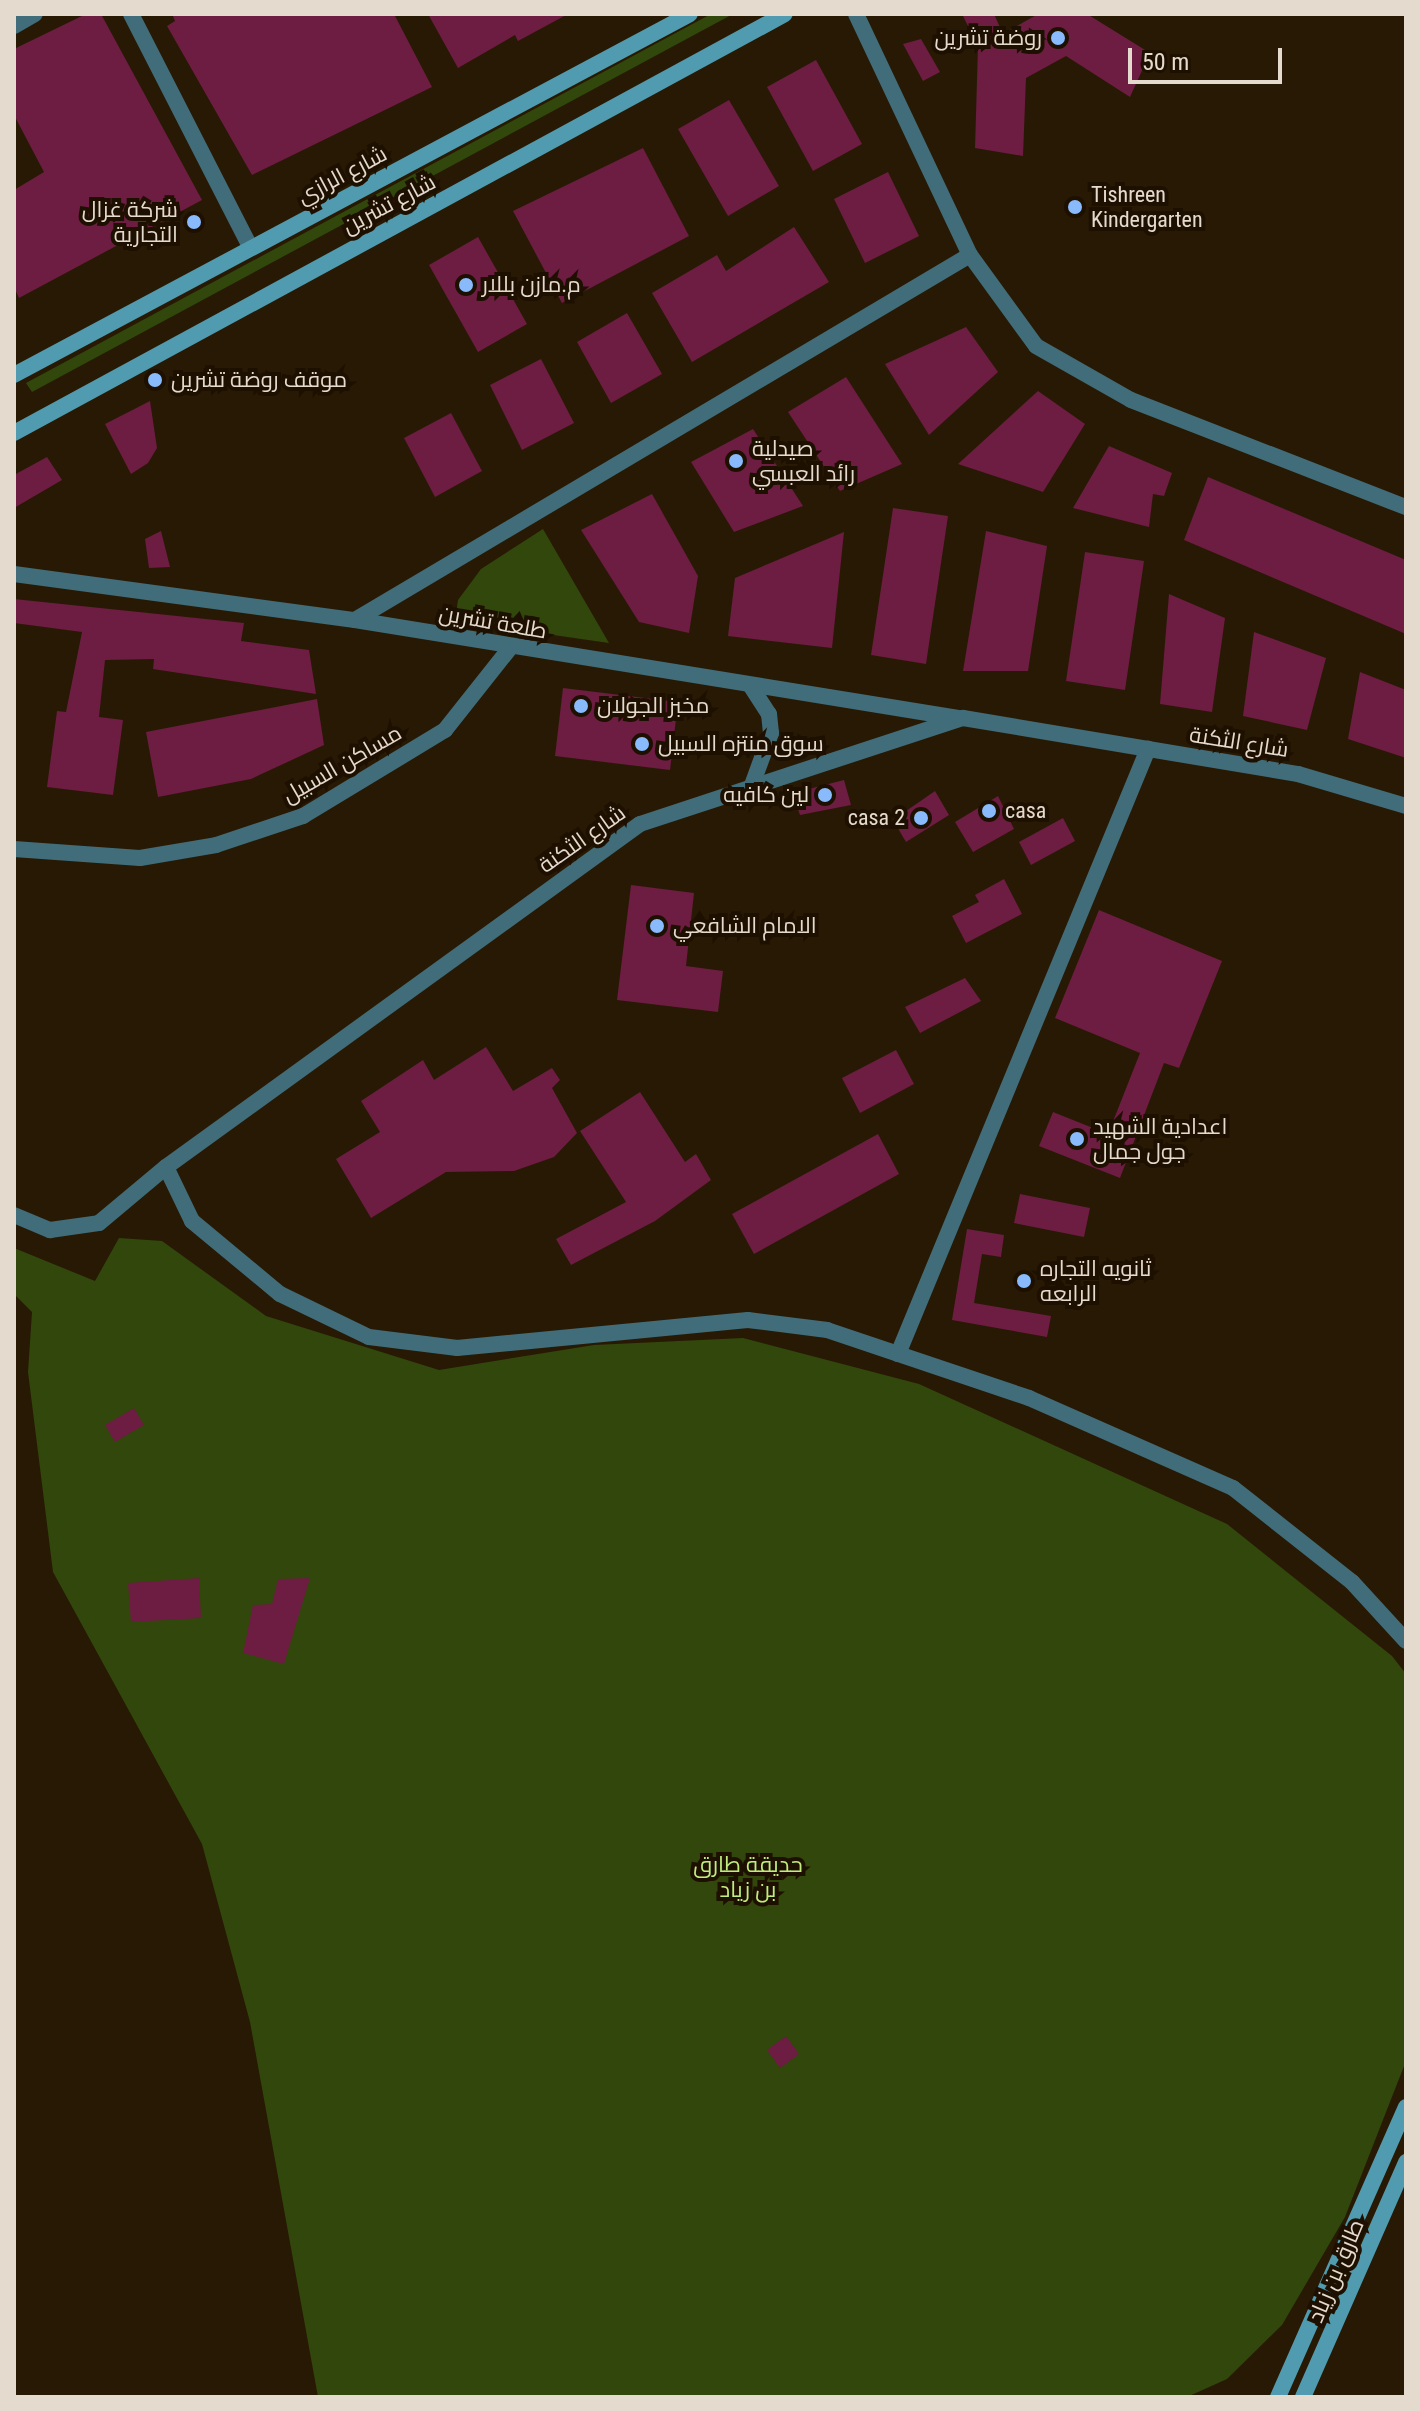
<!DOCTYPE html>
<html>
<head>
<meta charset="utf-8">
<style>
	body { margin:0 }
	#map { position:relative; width:1420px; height:2411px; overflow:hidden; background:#281904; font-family:"Roboto Condensed",Cairo,sans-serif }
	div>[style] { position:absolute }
	.green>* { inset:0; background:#32470b }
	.building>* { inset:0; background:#6c1d41 }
	.minor>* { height:16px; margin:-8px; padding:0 8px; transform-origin:8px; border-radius:8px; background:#406d79 }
	.secondary>* { height:16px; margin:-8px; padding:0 8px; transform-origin:8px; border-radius:8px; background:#509baf }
	.dots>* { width:22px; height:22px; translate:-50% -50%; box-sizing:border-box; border:4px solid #1e1000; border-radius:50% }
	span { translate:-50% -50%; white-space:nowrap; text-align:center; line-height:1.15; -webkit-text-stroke:8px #1e1000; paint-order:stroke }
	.poi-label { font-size:22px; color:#e5dace }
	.right { translate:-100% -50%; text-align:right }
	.left { translate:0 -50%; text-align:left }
	.street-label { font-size:22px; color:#e5dace }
	.park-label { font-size:22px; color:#c0ed7e }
	.frame { position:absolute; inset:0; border:16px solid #e5dace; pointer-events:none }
	.scale { position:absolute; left:1128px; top:48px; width:154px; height:36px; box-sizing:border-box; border:4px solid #e5dace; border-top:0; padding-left:10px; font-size:24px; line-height:28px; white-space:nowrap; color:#e5dace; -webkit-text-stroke:6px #1e1000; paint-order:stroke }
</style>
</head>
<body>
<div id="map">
	<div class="green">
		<i style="clip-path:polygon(711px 14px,733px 14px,32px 392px,26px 383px)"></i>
		<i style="clip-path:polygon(543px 529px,609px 643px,455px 621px,458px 600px,481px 569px)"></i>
		<i style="clip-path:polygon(119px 1238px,162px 1241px,266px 1316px,439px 1370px,594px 1345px,743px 1338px,919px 1384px,1227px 1524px,1392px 1656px,1406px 1674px,1406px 2061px,1345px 2217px,1282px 2325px,1227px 2379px,1187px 2397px,318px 2397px,250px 2022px,202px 1844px,53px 1572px,28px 1372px,32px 1312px,14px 1294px,14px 1248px,95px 1281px)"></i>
	</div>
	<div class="building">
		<i style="clip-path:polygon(86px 14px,101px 14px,202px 200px,19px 298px,14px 287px,14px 190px,44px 172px,14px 115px,14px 49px)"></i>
		<i style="clip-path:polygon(172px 14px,394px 14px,432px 87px,252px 175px,167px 26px,175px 21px)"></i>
		<i style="clip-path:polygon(428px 14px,568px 14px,518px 41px,515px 35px,458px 68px)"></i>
		<i style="clip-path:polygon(962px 14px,994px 14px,1003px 34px,1038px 14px,1087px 14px,1150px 53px,1130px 97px,1066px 56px,1026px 78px,1023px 156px,975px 148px,978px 46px)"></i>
		<i style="clip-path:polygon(921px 39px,940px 72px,923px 81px,903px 44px)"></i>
		<i style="clip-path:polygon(816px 60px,862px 144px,813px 171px,767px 87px)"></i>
		<i style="clip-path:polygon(729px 100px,779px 186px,728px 216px,678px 129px)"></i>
		<i style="clip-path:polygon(643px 148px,689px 236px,562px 303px,513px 211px)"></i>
		<i style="clip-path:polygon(888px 172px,919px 236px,865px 263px,834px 199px)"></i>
		<i style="clip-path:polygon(794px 227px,829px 282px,692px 362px,652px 293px,717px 255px,726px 271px)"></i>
		<i style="clip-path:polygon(478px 237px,527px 324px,478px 352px,429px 265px)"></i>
		<i style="clip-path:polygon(627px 313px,662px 374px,611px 403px,577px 342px)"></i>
		<i style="clip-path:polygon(966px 327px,998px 372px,929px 435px,885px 364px)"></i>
		<i style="clip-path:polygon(541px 359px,574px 423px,522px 450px,490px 385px)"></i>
		<i style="clip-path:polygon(846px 377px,902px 464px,840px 491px,788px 412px)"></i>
		<i style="clip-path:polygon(1038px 391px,1085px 424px,1043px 492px,958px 464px)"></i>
		<i style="clip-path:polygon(150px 401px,157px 448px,148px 463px,131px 474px,105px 424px)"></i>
		<i style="clip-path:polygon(451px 413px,482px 471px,435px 497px,404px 438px)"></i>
		<i style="clip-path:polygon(753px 429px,803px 506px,734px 532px,691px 462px)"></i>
		<i style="clip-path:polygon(1109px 446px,1172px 473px,1164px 496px,1153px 494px,1149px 527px,1073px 508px)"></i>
		<i style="clip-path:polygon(47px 457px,62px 480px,14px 508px,14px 475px)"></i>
		<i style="clip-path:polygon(1208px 477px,1406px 560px,1406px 634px,1184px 540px)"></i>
		<i style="clip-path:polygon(652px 494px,698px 576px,689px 633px,639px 622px,581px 530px)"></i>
		<i style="clip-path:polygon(893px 508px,948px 516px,926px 664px,871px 655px)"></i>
		<i style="clip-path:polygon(161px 531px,170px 567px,149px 568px,145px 539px)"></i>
		<i style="clip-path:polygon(986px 531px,1047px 546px,1028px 671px,963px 671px)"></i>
		<i style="clip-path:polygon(844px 532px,832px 648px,728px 636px,735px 578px)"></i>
		<i style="clip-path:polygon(1085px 552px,1144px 561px,1125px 690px,1066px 681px)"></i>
		<i style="clip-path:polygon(1169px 594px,1225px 618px,1212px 712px,1160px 704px)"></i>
		<i style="clip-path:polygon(14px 599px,244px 623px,241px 641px,309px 650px,316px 694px,153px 669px,154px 659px,105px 660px,99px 717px,123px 720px,113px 795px,47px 787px,57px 711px,66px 712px,82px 632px,14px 623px)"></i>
		<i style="clip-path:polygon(1254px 632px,1326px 658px,1307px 730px,1243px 716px)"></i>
		<i style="clip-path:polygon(1360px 672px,1406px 690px,1406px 758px,1348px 739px)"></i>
		<i style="clip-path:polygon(563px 688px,678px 702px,670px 770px,555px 756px)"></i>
		<i style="clip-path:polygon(317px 699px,324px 745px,251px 779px,158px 797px,146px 732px)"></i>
		<i style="clip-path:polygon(844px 780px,851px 805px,800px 815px,795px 801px,803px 798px,801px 791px)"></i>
		<i style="clip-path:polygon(935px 791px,949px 815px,906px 842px,893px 820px)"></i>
		<i style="clip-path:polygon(998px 796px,1014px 829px,973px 852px,955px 822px)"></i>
		<i style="clip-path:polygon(1063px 818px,1075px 841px,1031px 865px,1019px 842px)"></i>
		<i style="clip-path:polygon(1004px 879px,1022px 914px,966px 943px,952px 916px,979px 902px,975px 895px)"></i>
		<i style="clip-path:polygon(631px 885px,694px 893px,686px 966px,723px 971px,718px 1012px,617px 1000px)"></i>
		<i style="clip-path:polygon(1099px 910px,1222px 961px,1179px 1068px,1164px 1063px,1120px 1178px,1039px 1146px,1053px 1112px,1108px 1134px,1140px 1053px,1055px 1018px)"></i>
		<i style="clip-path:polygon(965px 978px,981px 1001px,920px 1033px,905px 1007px)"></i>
		<i style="clip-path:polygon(486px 1047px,513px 1091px,552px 1068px,560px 1080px,552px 1088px,577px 1133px,554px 1157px,514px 1171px,446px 1172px,371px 1218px,336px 1159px,380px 1132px,361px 1101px,423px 1060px,434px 1080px)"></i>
		<i style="clip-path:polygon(896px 1050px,914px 1084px,860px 1113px,842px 1078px)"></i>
		<i style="clip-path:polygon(640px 1092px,685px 1162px,696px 1154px,711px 1180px,655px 1221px,571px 1265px,556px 1239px,626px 1202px,580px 1131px)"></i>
		<i style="clip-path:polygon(878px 1134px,899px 1174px,754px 1254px,732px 1214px)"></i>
		<i style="clip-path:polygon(1020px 1194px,1090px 1208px,1084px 1237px,1014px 1223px)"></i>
		<i style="clip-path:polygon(967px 1229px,1004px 1235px,1001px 1257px,982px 1254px,974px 1303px,1051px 1316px,1047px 1337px,952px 1320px)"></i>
		<i style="clip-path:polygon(134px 1408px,144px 1425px,115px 1442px,105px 1425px)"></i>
		<i style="clip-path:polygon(199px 1578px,201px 1618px,131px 1622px,128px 1583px)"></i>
		<i style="clip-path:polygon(310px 1578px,284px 1664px,243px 1653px,253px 1605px,272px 1604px,278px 1579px)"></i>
		<i style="clip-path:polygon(786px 2036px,799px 2054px,780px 2068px,767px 2050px)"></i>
	</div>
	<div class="minor">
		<i style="left:131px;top:14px;width:263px;rotate:62.9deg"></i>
		<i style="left:856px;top:14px;width:267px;rotate:64.7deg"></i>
		<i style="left:970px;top:255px;width:112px;rotate:54deg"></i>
		<i style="left:1036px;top:346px;width:109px;rotate:29.6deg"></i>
		<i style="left:1131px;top:400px;width:295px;rotate:21.3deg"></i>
		<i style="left:14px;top:26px;width:24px;rotate:-30deg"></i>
		<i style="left:14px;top:574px;width:344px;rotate:7.7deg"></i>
		<i style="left:355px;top:620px;width:611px;rotate:9.23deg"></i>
		<i style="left:355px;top:620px;width:715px;rotate:-30.69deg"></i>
		<i style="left:750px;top:685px;width:35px;rotate:57deg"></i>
		<i style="left:769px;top:714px;width:19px;rotate:84deg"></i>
		<i style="left:771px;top:733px;width:59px;rotate:110deg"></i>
		<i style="left:14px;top:849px;width:126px;rotate:4.1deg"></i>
		<i style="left:140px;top:858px;width:77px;rotate:-9.7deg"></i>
		<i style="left:216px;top:845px;width:92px;rotate:-18.4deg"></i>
		<i style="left:303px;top:816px;width:166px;rotate:-31.2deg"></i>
		<i style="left:445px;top:730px;width:105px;rotate:-51.6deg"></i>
		<i style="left:166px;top:1167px;width:60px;rotate:64.3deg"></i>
		<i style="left:192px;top:1221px;width:114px;rotate:39.7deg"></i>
		<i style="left:280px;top:1294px;width:99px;rotate:25.8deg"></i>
		<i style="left:369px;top:1337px;width:89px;rotate:7.1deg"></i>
		<i style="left:457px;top:1348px;width:292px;rotate:-5.5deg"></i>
		<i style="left:748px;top:1320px;width:80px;rotate:7.2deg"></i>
		<i style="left:827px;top:1330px;width:213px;rotate:18.6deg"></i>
		<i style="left:1029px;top:1398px;width:223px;rotate:23.8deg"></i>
		<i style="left:1233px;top:1488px;width:152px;rotate:38.3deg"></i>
		<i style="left:1352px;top:1582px;width:80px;rotate:47.5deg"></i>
		<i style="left:14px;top:1215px;width:39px;rotate:23deg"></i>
		<i style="left:50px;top:1230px;width:49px;rotate:-8.1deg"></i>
		<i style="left:99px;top:1223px;width:87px;rotate:-39.9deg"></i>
		<i style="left:166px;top:1167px;width:585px;rotate:-35.89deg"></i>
		<i style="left:640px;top:824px;width:340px;rotate:-18.2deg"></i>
		<i style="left:963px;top:718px;width:340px;rotate:9.5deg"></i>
		<i style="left:1298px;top:774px;width:113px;rotate:16.5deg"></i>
		<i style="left:898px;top:1354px;width:655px;rotate:-67.55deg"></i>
	</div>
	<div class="secondary">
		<i style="left:14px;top:375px;width:766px;rotate:-28.1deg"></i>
		<i style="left:14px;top:433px;width:877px;rotate:-28.52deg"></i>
		<i style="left:1278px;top:2397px;width:317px;rotate:-66.2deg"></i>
		<i style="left:1303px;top:2397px;width:257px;rotate:-66.3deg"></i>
	</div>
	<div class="dots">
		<i style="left:1058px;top:38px;background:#88bafc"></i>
		<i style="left:1075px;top:207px;background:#88bafc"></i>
		<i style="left:194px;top:222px;background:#88bafc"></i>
		<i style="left:466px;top:285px;background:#88bafc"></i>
		<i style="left:155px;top:380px;background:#88bafc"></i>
		<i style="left:736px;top:461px;background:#88bafc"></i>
		<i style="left:581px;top:706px;background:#88bafc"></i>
		<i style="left:642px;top:744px;background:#88bafc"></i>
		<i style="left:825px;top:795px;background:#88bafc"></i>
		<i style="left:989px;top:811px;background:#88bafc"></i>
		<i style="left:921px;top:818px;background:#88bafc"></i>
		<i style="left:657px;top:926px;background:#88bafc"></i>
		<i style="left:1077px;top:1139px;background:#88bafc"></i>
		<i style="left:1024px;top:1281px;background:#88bafc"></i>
	</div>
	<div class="poi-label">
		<span class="right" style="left:1042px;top:38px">روضة تشرين</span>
		<span class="left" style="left:1091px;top:207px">Tishreen<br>Kindergarten</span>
		<span class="right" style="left:178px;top:222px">شركة غزال<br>التجارية</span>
		<span class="left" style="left:482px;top:285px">م.مازن بللار</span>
		<span class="left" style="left:171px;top:380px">موقف روضة تشرين</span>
		<span class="left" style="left:752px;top:461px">صيدلية<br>رائد العبسي</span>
		<span class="left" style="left:597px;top:706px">مخبز الجولان</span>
		<span class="left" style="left:658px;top:744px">سوق منتزه السبيل</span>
		<span class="right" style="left:809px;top:795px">لين كافيه</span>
		<span class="left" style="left:1005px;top:811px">casa</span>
		<span class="right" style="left:905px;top:818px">casa 2</span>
		<span class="left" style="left:673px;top:926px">الامام الشافعي</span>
		<span class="left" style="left:1093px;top:1139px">اعدادية الشهيد<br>جول جمال</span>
		<span class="left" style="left:1040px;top:1281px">ثانويه التجاره<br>الرابعه</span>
	</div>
	<div class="street-label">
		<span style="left:342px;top:175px;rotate:-28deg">شارع الرازي</span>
		<span style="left:389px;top:204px;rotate:-28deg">شارع تشرين</span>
		<span style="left:493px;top:622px;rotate:10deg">طلعة تشرين</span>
		<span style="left:1239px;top:742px;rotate:9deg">شارع الثكنة</span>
		<span style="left:342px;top:764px;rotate:-30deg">مساكن السبيل</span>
		<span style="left:582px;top:839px;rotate:-35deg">شارع الثكنة</span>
		<span style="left:1336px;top:2271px;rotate:-67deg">طارق بن زياد</span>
	</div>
	<div class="park-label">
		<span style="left:748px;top:1877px">حديقة طارق<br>بن زياد</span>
	</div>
	<div class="frame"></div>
	<div class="scale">50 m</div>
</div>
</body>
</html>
